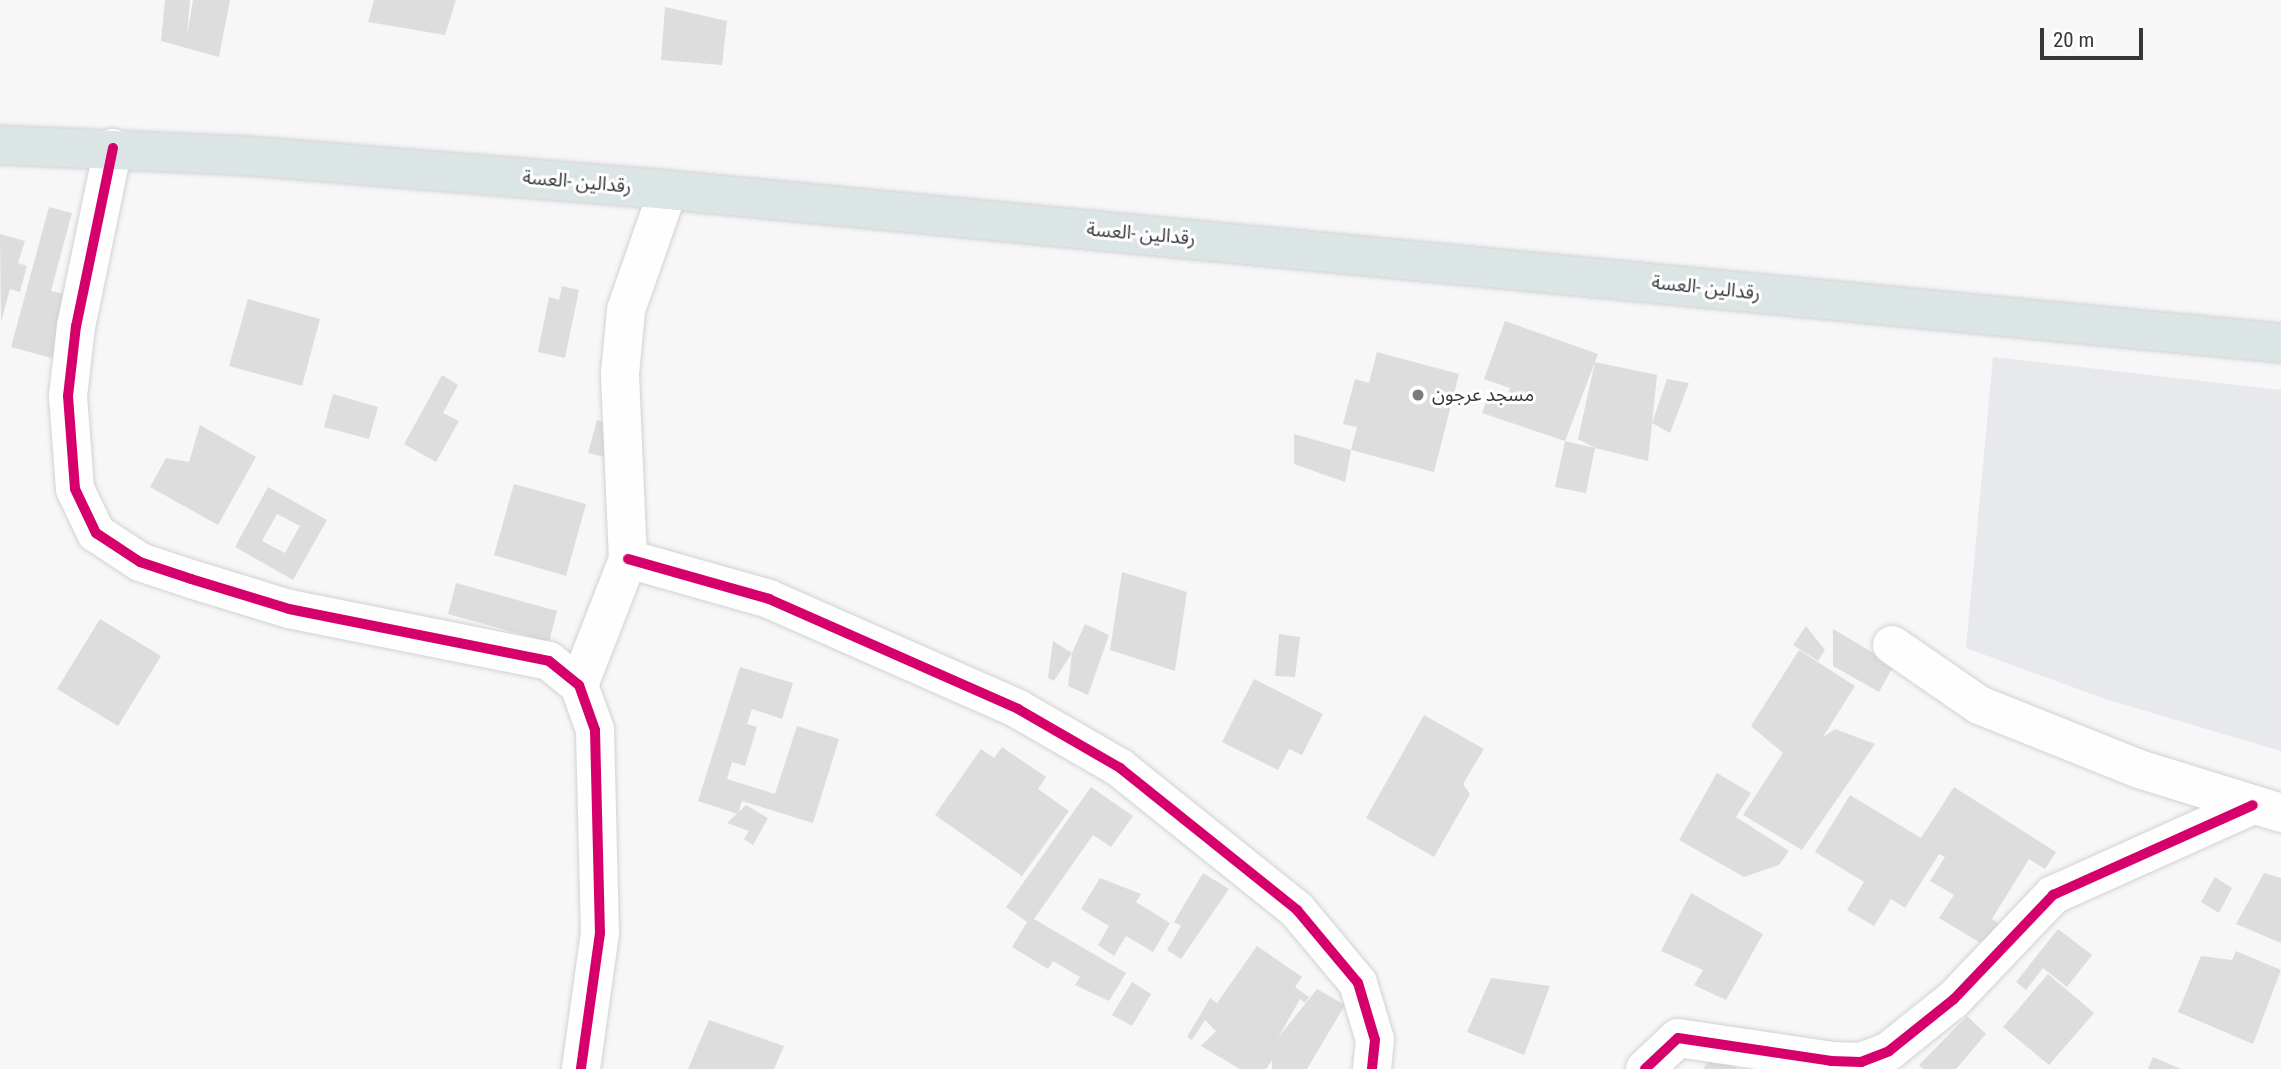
<!DOCTYPE html>
<html>
<head>
<meta charset="utf-8">
<style>
	body { margin:0 }
	#map { position:relative; width:2281px; height:1069px; overflow:hidden; background:#f7f7f8; font-family:"Roboto Condensed","Noto Sans Arabic",sans-serif }
	div>[style] { position:absolute }
	.built>* { inset:0; background:#e7e9ed }
	.building>* { inset:0; background:#ddddde }
	.roads { filter:drop-shadow(0 0 2px #d2d2d3) drop-shadow(0 0 2px #d2d2d3) }
	.minor>* { height:38px; margin:-19px; padding:0 19px; transform-origin:19px; border-radius:19px; background:#fefefe }
	.primary>* { height:38px; margin:-19px; padding:0 19px; transform-origin:19px; border-radius:19px; background:#dce5e5 }
	.cycleway>* { height:10px; margin:-5px; padding:0 5px; transform-origin:5px; border-radius:5px; background:#d6006c }
	.dots>* { width:19px; height:19px; translate:-50% -50%; box-sizing:border-box; border:4px solid #fff; border-radius:50% }
	span { translate:-50% -50%; white-space:nowrap; text-align:center; line-height:1.15; -webkit-text-stroke:6px #fff; paint-order:stroke }
	.street-label { font-size:19px; color:#373738 }
	.poi-label { font-size:19px; color:#373738 }
	.left { translate:0 -50%; text-align:left }
	.scale { position:absolute; left:2040px; top:28px; width:103px; height:32px; box-sizing:border-box; border:4px solid #373738; border-top:0; padding-left:9px; font-size:21px; line-height:24px; white-space:nowrap; color:#373738; -webkit-text-stroke:5px #fff; paint-order:stroke }
</style>
</head>
<body>
<div id="map">
	<div class="built">
		<i style="clip-path:polygon(1993px 357px,2281px 390px,2281px 751px,2105px 699px,1966px 648px)"></i>
	</div>
	<div class="building">
		<i style="clip-path:polygon(165px 0,190px 0,187px 36px,193px 0,230px 0,219px 57px,161px 41px)"></i>
		<i style="clip-path:polygon(374px 0,456px 0,445px 35px,368px 22px)"></i>
		<i style="clip-path:polygon(665px 7px,727px 21px,722px 65px,661px 60px)"></i>
		<i style="clip-path:polygon(49px 207px,72px 213px,51px 291px,65px 294px,59px 360px,11px 347px)"></i>
		<i style="clip-path:polygon(0 234px,25px 241px,18px 263px,27px 266px,20px 292px,10px 289px,1px 322px)"></i>
		<i style="clip-path:polygon(562px 286px,579px 290px,565px 358px,538px 352px,549px 297px,559px 300px)"></i>
		<i style="clip-path:polygon(248px 299px,320px 319px,302px 386px,229px 366px)"></i>
		<i style="clip-path:polygon(1505px 321px,1598px 354px,1565px 441px,1595px 448px,1578px 439px,1595px 362px,1657px 375px,1652px 423px,1667px 379px,1689px 383px,1670px 433px,1652px 423px,1648px 461px,1595px 448px,1586px 493px,1555px 487px,1565px 441px,1482px 413px,1487px 398px,1506px 398px,1510px 388px,1484px 379px)"></i>
		<i style="clip-path:polygon(1377px 352px,1459px 374px,1434px 472px,1351px 450px,1357px 427px,1343px 424px,1355px 379px,1369px 383px)"></i>
		<i style="clip-path:polygon(442px 375px,458px 385px,443px 413px,459px 421px,436px 462px,404px 444px)"></i>
		<i style="clip-path:polygon(333px 394px,378px 407px,369px 439px,324px 427px)"></i>
		<i style="clip-path:polygon(597px 420px,617px 426px,608px 458px,588px 453px)"></i>
		<i style="clip-path:polygon(200px 425px,256px 457px,218px 525px,150px 487px,166px 458px,189px 462px)"></i>
		<i style="clip-path:polygon(1294px 434px,1351px 450px,1345px 482px,1294px 464px)"></i>
		<i style="clip-path:polygon(514px 484px,586px 504px,566px 576px,494px 555px)"></i>
		<i style="clip-path:polygon(evenodd,268px 487px,327px 520px,293px 580px,235px 547px,268px 487px,277px 514px,300px 526px,285px 553px,262px 541px,277px 514px)"></i>
		<i style="clip-path:polygon(1122px 572px,1187px 592px,1175px 671px,1110px 650px)"></i>
		<i style="clip-path:polygon(456px 583px,557px 611px,549px 642px,448px 614px)"></i>
		<i style="clip-path:polygon(100px 619px,161px 656px,118px 726px,57px 689px)"></i>
		<i style="clip-path:polygon(1085px 624px,1109px 635px,1088px 695px,1068px 686px,1072px 653px,1054px 681px,1048px 678px,1053px 641px,1072px 653px)"></i>
		<i style="clip-path:polygon(1806px 626px,1825px 650px,1818px 661px,1793px 645px)"></i>
		<i style="clip-path:polygon(1833px 629px,1894px 665px,1879px 692px,1833px 666px)"></i>
		<i style="clip-path:polygon(1279px 634px,1300px 637px,1295px 677px,1275px 676px)"></i>
		<i style="clip-path:polygon(1799px 650px,1855px 686px,1823px 737px,1835px 729px,1875px 744px,1802px 850px,1743px 815px,1783px 753px,1751px 726px)"></i>
		<i style="clip-path:polygon(740px 667px,793px 683px,782px 719px,752px 709px,747px 724px,757px 727px,745px 766px,732px 762px,727px 779px,775px 794px,797px 726px,839px 739px,813px 823px,742px 801px,738px 814px,698px 801px)"></i>
		<i style="clip-path:polygon(1254px 679px,1323px 714px,1302px 755px,1289px 749px,1278px 770px,1222px 742px)"></i>
		<i style="clip-path:polygon(1424px 715px,1484px 749px,1463px 784px,1470px 794px,1434px 857px,1366px 818px)"></i>
		<i style="clip-path:polygon(1002px 747px,1046px 777px,1038px 789px,1069px 811px,1022px 876px,935px 815px,981px 749px,994px 758px)"></i>
		<i style="clip-path:polygon(1717px 773px,1751px 793px,1736px 817px,1789px 851px,1779px 865px,1744px 877px,1679px 840px)"></i>
		<i style="clip-path:polygon(1091px 787px,1133px 816px,1111px 847px,1093px 835px,1034px 919px,1126px 973px,1109px 1001px,1075px 985px,1080px 977px,1053px 961px,1048px 969px,1012px 947px,1027px 922px,1006px 907px)"></i>
		<i style="clip-path:polygon(1954px 787px,2056px 852px,2045px 869px,2029px 859px,1992px 919px,1998px 923px,1984px 945px,1939px 918px,1954px 895px,1930px 881px,1945px 857px,1939px 854px,1905px 908px,1891px 899px,1874px 926px,1847px 910px,1864px 882px,1815px 852px,1850px 795px,1921px 838px)"></i>
		<i style="clip-path:polygon(746px 805px,768px 818px,753px 845px,744px 839px,749px 831px,727px 823px)"></i>
		<i style="clip-path:polygon(1203px 873px,1229px 889px,1181px 959px,1167px 950px,1181px 926px,1174px 922px)"></i>
		<i style="clip-path:polygon(2264px 873px,2281px 878px,2281px 943px,2236px 924px)"></i>
		<i style="clip-path:polygon(2215px 877px,2232px 888px,2219px 913px,2201px 902px)"></i>
		<i style="clip-path:polygon(1100px 878px,1141px 894px,1136px 902px,1170px 923px,1153px 952px,1126px 936px,1114px 956px,1098px 945px,1109px 926px,1081px 909px)"></i>
		<i style="clip-path:polygon(1691px 893px,1763px 934px,1726px 1000px,1694px 985px,1703px 970px,1661px 951px)"></i>
		<i style="clip-path:polygon(2058px 929px,2092px 955px,2067px 987px,2043px 968px,2026px 990px,2016px 982px)"></i>
		<i style="clip-path:polygon(1257px 946px,1302px 977px,1295px 987px,1309px 997px,1305px 1003px,1300px 999px,1278px 1038px,1317px 989px,1345px 1005px,1307px 1069px,1272px 1069px,1272px 1060px,1266px 1069px,1240px 1069px,1201px 1046px,1216px 1031px,1205px 1020px,1192px 1040px,1187px 1037px,1210px 998px,1217px 1003px)"></i>
		<i style="clip-path:polygon(2236px 951px,2281px 970px,2253px 1044px,2178px 1012px,2201px 956px,2232px 960px)"></i>
		<i style="clip-path:polygon(2048px 974px,2094px 1013px,2049px 1065px,2003px 1027px)"></i>
		<i style="clip-path:polygon(1491px 978px,1550px 986px,1524px 1055px,1467px 1032px)"></i>
		<i style="clip-path:polygon(1132px 982px,1151px 994px,1132px 1026px,1112px 1015px)"></i>
		<i style="clip-path:polygon(1967px 1016px,1986px 1034px,1956px 1069px,1923px 1069px,1919px 1065px)"></i>
		<i style="clip-path:polygon(709px 1020px,784px 1046px,774px 1069px,688px 1069px)"></i>
		<i style="clip-path:polygon(1715px 1053px,1738px 1069px,1703px 1069px)"></i>
		<i style="clip-path:polygon(2153px 1057px,2181px 1069px,2148px 1069px)"></i>
	</div>
	<div class="roads">
		<div class="minor">
			<i style="left:113px;top:148px;width:182px;rotate:101.7deg"></i>
			<i style="left:76px;top:326px;width:70px;rotate:96.5deg"></i>
			<i style="left:68px;top:396px;width:93px;rotate:85.7deg"></i>
			<i style="left:75px;top:489px;width:49px;rotate:64.5deg"></i>
			<i style="left:96px;top:533px;width:53px;rotate:33.4deg"></i>
			<i style="left:140px;top:562px;width:54px;rotate:18.4deg"></i>
			<i style="left:191px;top:579px;width:102px;rotate:17deg"></i>
			<i style="left:289px;top:609px;width:265px;rotate:11.3deg"></i>
			<i style="left:549px;top:661px;width:38px;rotate:39deg"></i>
			<i style="left:579px;top:685px;width:48px;rotate:70.4deg"></i>
			<i style="left:595px;top:730px;width:203px;rotate:88.6deg"></i>
			<i style="left:600px;top:933px;width:137px;rotate:98deg"></i>
			<i style="left:628px;top:559px;width:147px;rotate:15.8deg"></i>
			<i style="left:769px;top:599px;width:272px;rotate:23.8deg"></i>
			<i style="left:1018px;top:709px;width:118px;rotate:30deg"></i>
			<i style="left:1120px;top:768px;width:227px;rotate:38.7deg"></i>
			<i style="left:1297px;top:910px;width:95px;rotate:50.1deg"></i>
			<i style="left:1358px;top:983px;width:59px;rotate:73.4deg"></i>
			<i style="left:1375px;top:1040px;width:29px;rotate:96deg"></i>
			<i style="left:1892px;top:645px;width:106px;rotate:34.6deg"></i>
			<i style="left:1979px;top:705px;width:172px;rotate:21.8deg"></i>
			<i style="left:2139px;top:769px;width:149px;rotate:17.2deg"></i>
			<i style="left:579px;top:685px;width:135px;rotate:-68.7deg"></i>
			<i style="left:628px;top:559px;width:185px;rotate:-92.5deg"></i>
			<i style="left:620px;top:374px;width:64px;rotate:-84.6deg"></i>
			<i style="left:626px;top:310px;width:127px;rotate:-70.7deg"></i>
			<i style="left:1645px;top:1069px;width:45px;rotate:-43.2deg"></i>
			<i style="left:1678px;top:1038px;width:155px;rotate:8.5deg"></i>
			<i style="left:1831px;top:1061px;width:30px;rotate:2deg"></i>
			<i style="left:1861px;top:1062px;width:30px;rotate:-21deg"></i>
			<i style="left:1889px;top:1051px;width:83px;rotate:-38.7deg"></i>
			<i style="left:1954px;top:999px;width:144px;rotate:-46.4deg"></i>
			<i style="left:2053px;top:895px;width:219px;rotate:-24.2deg"></i>
		</div>
		<div class="primary">
			<i style="left:0;top:145px;width:249px;rotate:2.5deg"></i>
			<i style="left:249px;top:156px;width:420px;rotate:4.6deg"></i>
			<i style="left:668px;top:190px;width:1620px;rotate:5.42deg"></i>
		</div>
	</div>
	<div class="cycleway">
		<i style="left:113px;top:148px;width:182px;rotate:101.7deg"></i>
		<i style="left:76px;top:326px;width:70px;rotate:96.5deg"></i>
		<i style="left:68px;top:396px;width:93px;rotate:85.7deg"></i>
		<i style="left:75px;top:489px;width:49px;rotate:64.5deg"></i>
		<i style="left:96px;top:533px;width:53px;rotate:33.4deg"></i>
		<i style="left:140px;top:562px;width:54px;rotate:18.4deg"></i>
		<i style="left:191px;top:579px;width:102px;rotate:17deg"></i>
		<i style="left:289px;top:609px;width:265px;rotate:11.3deg"></i>
		<i style="left:549px;top:661px;width:38px;rotate:39deg"></i>
		<i style="left:579px;top:685px;width:48px;rotate:70.4deg"></i>
		<i style="left:595px;top:730px;width:203px;rotate:88.6deg"></i>
		<i style="left:600px;top:933px;width:137px;rotate:98deg"></i>
		<i style="left:628px;top:559px;width:147px;rotate:15.8deg"></i>
		<i style="left:769px;top:599px;width:272px;rotate:23.8deg"></i>
		<i style="left:1018px;top:709px;width:118px;rotate:30deg"></i>
		<i style="left:1120px;top:768px;width:227px;rotate:38.7deg"></i>
		<i style="left:1297px;top:910px;width:95px;rotate:50.1deg"></i>
		<i style="left:1358px;top:983px;width:59px;rotate:73.4deg"></i>
		<i style="left:1375px;top:1040px;width:29px;rotate:96deg"></i>
		<i style="left:1645px;top:1069px;width:45px;rotate:-43.2deg"></i>
		<i style="left:1678px;top:1038px;width:155px;rotate:8.5deg"></i>
		<i style="left:1831px;top:1061px;width:30px;rotate:2deg"></i>
		<i style="left:1861px;top:1062px;width:30px;rotate:-21deg"></i>
		<i style="left:1889px;top:1051px;width:83px;rotate:-38.7deg"></i>
		<i style="left:1954px;top:999px;width:144px;rotate:-46.4deg"></i>
		<i style="left:2053px;top:895px;width:219px;rotate:-24.2deg"></i>
	</div>
	<div class="dots">
		<i style="left:1418px;top:395px;background:#7a7a7b"></i>
	</div>
	<div class="street-label">
		<span style="left:577px;top:182px;rotate:5deg">رقدالين -العسة</span>
		<span style="left:1141px;top:234px;rotate:5deg">رقدالين -العسة</span>
		<span style="left:1706px;top:288px;rotate:6deg">رقدالين -العسة</span>
	</div>
	<div class="poi-label">
		<span class="left" style="left:1432px;top:395px">مسجد عرجون</span>
	</div>
	<div class="scale">20 m</div>
</div>
</body>
</html>
